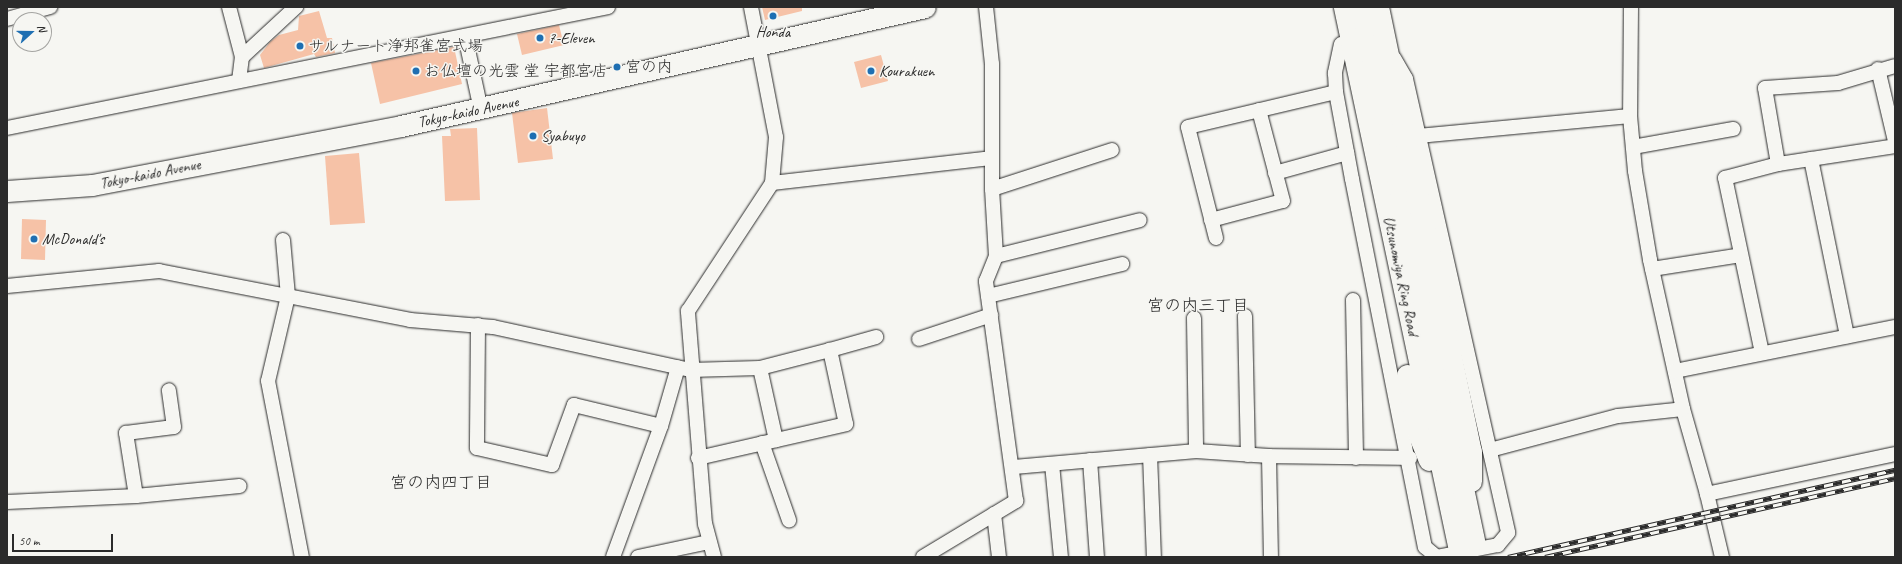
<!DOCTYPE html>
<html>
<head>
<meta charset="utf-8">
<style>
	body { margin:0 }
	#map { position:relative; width:1902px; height:564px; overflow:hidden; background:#f6f6f2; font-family:Caveat,"Klee One",sans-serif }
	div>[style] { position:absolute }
	.building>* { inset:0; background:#f6c2a7 }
	.roads { filter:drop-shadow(0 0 1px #2b2b2b) drop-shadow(0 0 1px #2b2b2b) }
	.minor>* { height:14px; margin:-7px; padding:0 7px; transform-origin:7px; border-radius:7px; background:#f6f6f2 }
	.highway>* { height:21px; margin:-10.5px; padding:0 10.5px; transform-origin:10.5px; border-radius:10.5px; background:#f6f6f2 }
	.rail>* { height:4.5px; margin-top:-2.25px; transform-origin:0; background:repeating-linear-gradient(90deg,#f6f6f2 0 9px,#2b2b2b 0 18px); box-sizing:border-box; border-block:1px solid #2b2b2b }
	.dots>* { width:11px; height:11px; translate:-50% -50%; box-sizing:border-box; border:2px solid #f6f6f2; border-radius:50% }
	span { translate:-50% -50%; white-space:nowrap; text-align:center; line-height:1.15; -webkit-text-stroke:3px #f6f6f2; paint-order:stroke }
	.poi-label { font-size:16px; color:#2b2b2b }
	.left { translate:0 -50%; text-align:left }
	.street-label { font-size:16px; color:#2b2b2b }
	.neighbourhood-label { font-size:17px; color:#2b2b2b }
	.frame { position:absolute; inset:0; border:8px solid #2b2b2b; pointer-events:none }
	.north { position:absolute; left:12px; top:12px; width:40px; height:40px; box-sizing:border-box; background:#f6f6f2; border:1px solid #a5a5a2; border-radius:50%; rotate:69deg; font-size:11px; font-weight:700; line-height:16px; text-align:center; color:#2b2b2b }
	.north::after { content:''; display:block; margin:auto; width:14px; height:18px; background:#1f6fb2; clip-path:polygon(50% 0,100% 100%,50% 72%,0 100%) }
	.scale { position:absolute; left:12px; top:534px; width:101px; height:18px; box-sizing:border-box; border:2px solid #2b2b2b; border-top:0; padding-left:5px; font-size:12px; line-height:14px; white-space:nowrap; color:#2b2b2b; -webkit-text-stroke:3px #f6f6f2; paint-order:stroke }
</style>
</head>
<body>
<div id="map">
	<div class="building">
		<i style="clip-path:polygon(762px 7px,802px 7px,802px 11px,765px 20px)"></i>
		<i style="clip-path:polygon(319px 11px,327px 38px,332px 38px,335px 53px,316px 57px,314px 54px,264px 68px,260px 55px,270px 42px,279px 35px,298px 30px,299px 16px)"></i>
		<i style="clip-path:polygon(559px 25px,564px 45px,522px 55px,517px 34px)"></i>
		<i style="clip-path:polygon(454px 47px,462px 84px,380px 104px,371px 63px)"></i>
		<i style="clip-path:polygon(881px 55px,888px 81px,861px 88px,854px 62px)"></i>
		<i style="clip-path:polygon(547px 108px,553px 159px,518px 163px,512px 113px)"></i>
		<i style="clip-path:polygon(477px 128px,480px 200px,445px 201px,442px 136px,451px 136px,450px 129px)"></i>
		<i style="clip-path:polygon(359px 153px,365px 223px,330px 225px,325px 156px)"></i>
		<i style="clip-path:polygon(22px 219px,46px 220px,45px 260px,21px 259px)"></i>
	</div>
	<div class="roads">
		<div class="minor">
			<i style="left:229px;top:7px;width:52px;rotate:75.4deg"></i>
			<i style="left:1631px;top:7px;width:109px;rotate:90.5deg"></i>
			<i style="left:1630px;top:116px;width:55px;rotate:84.8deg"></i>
			<i style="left:1635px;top:171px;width:90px;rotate:80.4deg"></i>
			<i style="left:1650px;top:260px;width:153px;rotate:77.5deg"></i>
			<i style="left:1683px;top:409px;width:88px;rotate:74.2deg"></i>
			<i style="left:1707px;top:494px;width:192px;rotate:-12deg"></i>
			<i style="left:7px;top:19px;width:45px;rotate:-15.6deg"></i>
			<i style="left:465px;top:36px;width:76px;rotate:77.8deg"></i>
			<i style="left:1341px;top:44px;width:30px;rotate:102deg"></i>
			<i style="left:1335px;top:73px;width:19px;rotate:87deg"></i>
			<i style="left:1336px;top:92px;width:88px;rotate:79.6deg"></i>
			<i style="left:1352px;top:179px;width:375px;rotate:78.8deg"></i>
			<i style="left:1425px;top:547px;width:16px;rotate:40deg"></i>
			<i style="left:1394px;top:58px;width:24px;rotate:60deg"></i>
			<i style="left:1406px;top:79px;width:465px;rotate:77.3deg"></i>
			<i style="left:1508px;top:533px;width:16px;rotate:130deg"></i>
			<i style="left:1498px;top:545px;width:62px;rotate:168.9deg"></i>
			<i style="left:1878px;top:69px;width:74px;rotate:76.7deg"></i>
			<i style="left:239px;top:81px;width:24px;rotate:-83deg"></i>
			<i style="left:242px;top:57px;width:74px;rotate:-42.8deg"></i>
			<i style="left:7px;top:128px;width:613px;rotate:-11.38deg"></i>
			<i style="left:1418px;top:136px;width:213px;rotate:-5.4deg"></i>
			<i style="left:1633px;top:147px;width:102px;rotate:-10.2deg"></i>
			<i style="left:1811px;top:159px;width:181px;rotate:78.5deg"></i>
			<i style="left:1778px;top:164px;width:118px;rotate:-8.7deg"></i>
			<i style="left:1275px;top:173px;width:75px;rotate:-15.5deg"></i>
			<i style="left:772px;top:183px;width:220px;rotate:-6.5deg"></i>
			<i style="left:992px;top:189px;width:126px;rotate:-18deg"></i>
			<i style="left:1211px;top:220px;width:74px;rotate:-14.8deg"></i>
			<i style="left:1283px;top:201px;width:94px;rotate:-104.8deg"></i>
			<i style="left:1216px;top:238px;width:114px;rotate:-104.2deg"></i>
			<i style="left:1188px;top:127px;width:152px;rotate:-13.3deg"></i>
			<i style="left:283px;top:240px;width:56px;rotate:84.9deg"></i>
			<i style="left:288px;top:296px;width:87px;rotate:103.2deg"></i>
			<i style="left:268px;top:381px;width:179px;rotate:79.1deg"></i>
			<i style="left:996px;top:256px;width:148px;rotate:-14deg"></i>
			<i style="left:1652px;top:269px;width:90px;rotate:-8.9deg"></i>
			<i style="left:7px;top:286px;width:153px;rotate:-5.6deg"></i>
			<i style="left:159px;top:271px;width:256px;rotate:11deg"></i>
			<i style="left:410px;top:320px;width:83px;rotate:4.8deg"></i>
			<i style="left:493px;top:327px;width:202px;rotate:12.3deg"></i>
			<i style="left:690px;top:370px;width:70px;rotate:-1.6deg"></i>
			<i style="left:760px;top:368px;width:72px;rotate:-14.4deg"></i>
			<i style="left:988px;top:296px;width:138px;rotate:-13.4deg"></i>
			<i style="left:1353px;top:300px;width:158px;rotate:88.9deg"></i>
			<i style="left:1245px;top:316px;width:139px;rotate:88.8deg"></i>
			<i style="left:1194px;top:318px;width:133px;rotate:89.1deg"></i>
			<i style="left:478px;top:325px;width:123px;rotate:90.5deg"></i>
			<i style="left:477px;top:448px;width:77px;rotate:12.8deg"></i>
			<i style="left:552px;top:465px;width:64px;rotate:-69.9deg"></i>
			<i style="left:574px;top:405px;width:89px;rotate:13.6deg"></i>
			<i style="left:919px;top:339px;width:76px;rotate:-18.4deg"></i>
			<i style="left:1762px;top:353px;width:179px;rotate:-101.9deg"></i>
			<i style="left:1725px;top:178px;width:55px;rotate:-14.8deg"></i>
			<i style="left:1778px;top:164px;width:77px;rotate:-99.7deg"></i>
			<i style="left:1765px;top:88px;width:73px;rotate:-3.9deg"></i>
			<i style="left:1838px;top:83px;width:59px;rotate:-16.6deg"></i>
			<i style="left:760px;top:368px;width:74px;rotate:77.5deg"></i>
			<i style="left:1675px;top:371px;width:224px;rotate:-11.3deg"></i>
			<i style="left:762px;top:443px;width:82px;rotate:70.7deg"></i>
			<i style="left:1490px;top:450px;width:132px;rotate:-14.9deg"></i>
			<i style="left:1618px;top:416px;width:65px;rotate:-6.1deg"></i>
			<i style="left:1150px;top:455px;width:102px;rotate:87.8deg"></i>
			<i style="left:1269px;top:456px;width:101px;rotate:88.9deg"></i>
			<i style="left:698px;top:458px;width:152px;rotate:-12.9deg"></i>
			<i style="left:846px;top:424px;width:76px;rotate:-102.2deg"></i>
			<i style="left:830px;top:350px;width:48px;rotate:-15.8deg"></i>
			<i style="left:1090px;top:460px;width:97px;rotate:85.9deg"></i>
			<i style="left:1052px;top:464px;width:93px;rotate:84.5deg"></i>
			<i style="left:1014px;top:467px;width:183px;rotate:-5deg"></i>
			<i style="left:1196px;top:451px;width:73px;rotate:3.9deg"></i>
			<i style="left:1269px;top:456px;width:141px;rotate:0.8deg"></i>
			<i style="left:1707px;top:494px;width:65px;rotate:76.6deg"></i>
			<i style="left:136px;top:496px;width:104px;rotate:-5.5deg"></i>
			<i style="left:7px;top:502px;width:129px;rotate:-2.7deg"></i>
			<i style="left:136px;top:496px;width:64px;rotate:-99deg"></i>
			<i style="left:126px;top:433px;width:48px;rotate:-7.1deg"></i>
			<i style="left:174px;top:427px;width:37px;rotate:-98deg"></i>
			<i style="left:994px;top:514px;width:43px;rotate:83.4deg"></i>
			<i style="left:613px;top:557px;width:140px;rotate:-69.9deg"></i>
			<i style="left:661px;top:426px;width:61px;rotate:-73.9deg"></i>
			<i style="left:638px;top:557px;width:73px;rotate:-11.9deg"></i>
			<i style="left:714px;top:557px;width:34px;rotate:-105deg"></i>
			<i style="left:705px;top:524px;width:214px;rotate:-94.6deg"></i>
			<i style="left:688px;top:311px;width:153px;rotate:-56.7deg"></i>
			<i style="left:772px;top:183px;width:46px;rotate:-85deg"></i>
			<i style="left:776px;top:137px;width:132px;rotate:-100.9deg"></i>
			<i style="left:923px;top:557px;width:109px;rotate:-31.1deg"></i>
			<i style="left:1016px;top:501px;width:222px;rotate:-97.8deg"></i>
			<i style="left:986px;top:281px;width:27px;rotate:-68deg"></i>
			<i style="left:996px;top:256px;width:67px;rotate:-93.4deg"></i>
			<i style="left:992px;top:189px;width:125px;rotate:-90deg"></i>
			<i style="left:992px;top:64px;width:57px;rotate:-96deg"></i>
		</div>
		<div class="highway">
			<i style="left:1344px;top:7px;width:550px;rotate:78.04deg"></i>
			<i style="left:1361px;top:7px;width:545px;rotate:78.03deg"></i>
			<i style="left:1378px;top:7px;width:454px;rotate:78.2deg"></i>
			<i style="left:1471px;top:451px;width:30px;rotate:90deg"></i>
			<i style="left:7px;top:191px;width:85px;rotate:-4deg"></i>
			<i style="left:92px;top:185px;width:315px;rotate:-10.8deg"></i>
			<i style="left:401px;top:126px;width:537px;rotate:-12.79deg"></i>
			<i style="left:1407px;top:375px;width:59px;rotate:79.3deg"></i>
			<i style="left:1418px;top:433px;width:29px;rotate:68deg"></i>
		</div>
	</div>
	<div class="rail">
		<i style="left:1508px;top:557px;width:397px;rotate:-12.7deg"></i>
		<i style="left:1545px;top:557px;width:359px;rotate:-12.7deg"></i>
	</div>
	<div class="dots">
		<i style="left:773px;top:16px;background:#1f6fb2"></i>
		<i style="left:540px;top:38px;background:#1f6fb2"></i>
		<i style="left:300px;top:46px;background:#1f6fb2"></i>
		<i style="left:617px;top:67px;background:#1f6fb2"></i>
		<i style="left:416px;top:71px;background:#1f6fb2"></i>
		<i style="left:871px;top:71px;background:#1f6fb2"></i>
		<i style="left:533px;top:136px;background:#1f6fb2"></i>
		<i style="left:34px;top:239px;background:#1f6fb2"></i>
	</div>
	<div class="poi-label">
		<span style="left:773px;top:32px">Honda</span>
		<span class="left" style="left:548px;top:38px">7-Eleven</span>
		<span class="left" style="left:308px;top:46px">サルナート浄邦雀宮式場</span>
		<span class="left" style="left:625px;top:67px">宮の内</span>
		<span class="left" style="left:424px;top:71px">お仏壇の光雲 堂 宇都宮店</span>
		<span class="left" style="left:879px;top:71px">Kourakuen</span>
		<span class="left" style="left:541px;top:136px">Syabuyo</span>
		<span class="left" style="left:42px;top:239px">McDonald's</span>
	</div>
	<div class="street-label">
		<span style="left:468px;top:112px;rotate:-12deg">Tokyo-kaido Avenue</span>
		<span style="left:150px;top:174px;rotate:-11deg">Tokyo-kaido Avenue</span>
		<span style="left:1401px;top:276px;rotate:78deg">Utsunomiya Ring Road</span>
	</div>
	<div class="neighbourhood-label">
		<span style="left:1198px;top:306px">宮の内三丁目</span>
		<span style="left:441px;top:483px">宮の内四丁目</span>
	</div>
	<div class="frame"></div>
	<div class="north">N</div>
	<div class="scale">50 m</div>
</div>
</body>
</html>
